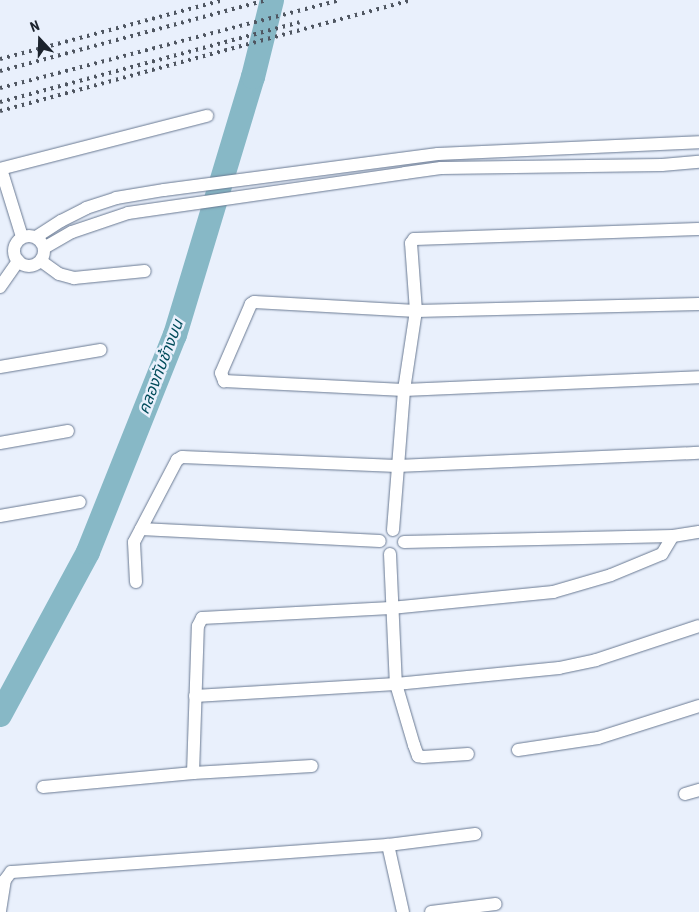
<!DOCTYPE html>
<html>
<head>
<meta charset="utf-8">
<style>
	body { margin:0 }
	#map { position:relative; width:699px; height:912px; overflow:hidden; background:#e9f0fc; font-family:"Roboto Condensed","Noto Sans Thai",sans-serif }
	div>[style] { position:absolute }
	.river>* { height:24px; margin:-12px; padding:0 12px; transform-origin:12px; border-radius:12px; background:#87b8c6 }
	.roads { filter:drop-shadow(0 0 1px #697992) drop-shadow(0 0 1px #697992) }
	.minor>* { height:12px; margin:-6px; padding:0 6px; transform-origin:6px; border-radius:6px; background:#fff }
	.minor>.ring { margin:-6px; padding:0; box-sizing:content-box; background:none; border:12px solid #fff; border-radius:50% }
	.rail>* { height:4px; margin-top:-2px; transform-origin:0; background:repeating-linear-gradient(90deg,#4f5661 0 2.5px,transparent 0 7.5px) }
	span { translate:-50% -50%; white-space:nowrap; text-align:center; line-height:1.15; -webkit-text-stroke:5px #e9f0fc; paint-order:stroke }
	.water-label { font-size:16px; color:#004b5a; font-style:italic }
	.north { position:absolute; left:15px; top:15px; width:50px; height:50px; -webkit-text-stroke:4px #e9f0fc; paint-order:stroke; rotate:339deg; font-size:14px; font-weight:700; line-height:20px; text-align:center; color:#1c232d }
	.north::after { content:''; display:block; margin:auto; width:18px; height:22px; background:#1c232d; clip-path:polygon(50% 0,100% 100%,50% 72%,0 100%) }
</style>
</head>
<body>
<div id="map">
	<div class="river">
		<i style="left:0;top:715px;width:185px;rotate:-61.6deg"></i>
		<i style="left:88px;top:552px;width:234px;rotate:-68.2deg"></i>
		<i style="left:175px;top:335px;width:270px;rotate:-73.2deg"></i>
		<i style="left:253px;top:77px;width:79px;rotate:-76.1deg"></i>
	</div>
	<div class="roads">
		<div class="minor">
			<i style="left:0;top:169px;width:214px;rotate:-14.4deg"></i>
			<i style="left:1px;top:169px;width:71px;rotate:72.8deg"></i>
			<i class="ring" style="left:14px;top:236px;width:18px;height:18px"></i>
			<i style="left:36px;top:237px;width:30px;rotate:-33deg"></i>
			<i style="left:61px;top:221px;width:28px;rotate:-27deg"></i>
			<i style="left:86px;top:208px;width:32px;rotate:-18deg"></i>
			<i style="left:116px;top:198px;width:49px;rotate:-9.5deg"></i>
			<i style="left:164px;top:190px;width:276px;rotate:-7.5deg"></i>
			<i style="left:438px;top:154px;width:261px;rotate:-2.6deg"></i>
			<i style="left:44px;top:248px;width:32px;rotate:-30deg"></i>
			<i style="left:72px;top:232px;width:59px;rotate:-18.7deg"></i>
			<i style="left:128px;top:213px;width:280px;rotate:-8.2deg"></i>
			<i style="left:405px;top:173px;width:36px;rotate:-8deg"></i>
			<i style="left:441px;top:168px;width:221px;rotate:-0.8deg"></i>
			<i style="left:662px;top:165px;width:37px;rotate:-5deg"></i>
			<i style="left:41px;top:261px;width:22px;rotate:36deg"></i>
			<i style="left:59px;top:274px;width:16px;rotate:15deg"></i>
			<i style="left:74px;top:278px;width:71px;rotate:-5.6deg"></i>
			<i style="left:0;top:287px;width:32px;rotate:-55deg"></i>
			<i style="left:699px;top:304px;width:283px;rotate:178.6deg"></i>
			<i style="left:416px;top:311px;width:162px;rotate:-176.8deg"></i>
			<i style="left:254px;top:302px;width:4px;rotate:146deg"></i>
			<i style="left:251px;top:304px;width:75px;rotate:113.5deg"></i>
			<i style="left:221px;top:373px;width:9px;rotate:69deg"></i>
			<i style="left:224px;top:381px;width:180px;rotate:2.9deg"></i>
			<i style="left:404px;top:390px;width:295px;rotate:-2.5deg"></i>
			<i style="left:0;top:367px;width:102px;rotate:-9.6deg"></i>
			<i style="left:0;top:443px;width:69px;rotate:-10deg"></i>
			<i style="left:0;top:516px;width:81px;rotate:-9.9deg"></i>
			<i style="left:141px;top:529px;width:239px;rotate:2.9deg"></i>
			<i style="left:393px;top:530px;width:140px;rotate:-85.5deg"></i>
			<i style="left:404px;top:390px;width:80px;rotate:-81.4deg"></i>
			<i style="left:416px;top:311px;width:68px;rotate:-94.2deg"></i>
			<i style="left:411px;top:243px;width:5px;rotate:-53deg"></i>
			<i style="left:414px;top:239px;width:285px;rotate:-2deg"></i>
			<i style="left:404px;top:542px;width:269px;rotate:-1.3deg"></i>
			<i style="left:673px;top:536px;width:26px;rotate:-9deg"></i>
			<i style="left:390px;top:554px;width:130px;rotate:87.4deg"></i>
			<i style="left:396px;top:684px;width:64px;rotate:73.6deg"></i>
			<i style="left:414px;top:745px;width:12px;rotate:70deg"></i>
			<i style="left:418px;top:756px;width:5px;rotate:11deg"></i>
			<i style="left:423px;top:757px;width:45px;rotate:-3.8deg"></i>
			<i style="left:136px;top:582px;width:40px;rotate:-92.9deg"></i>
			<i style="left:134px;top:542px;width:93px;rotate:-62.3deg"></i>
			<i style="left:177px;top:460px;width:6px;rotate:-31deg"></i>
			<i style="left:182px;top:457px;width:215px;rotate:2.4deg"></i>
			<i style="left:397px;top:466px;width:302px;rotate:-2.5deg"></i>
			<i style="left:195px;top:696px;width:201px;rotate:-3.4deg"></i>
			<i style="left:396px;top:684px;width:164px;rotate:-5.6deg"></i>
			<i style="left:559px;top:668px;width:38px;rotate:-12deg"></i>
			<i style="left:596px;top:660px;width:108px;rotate:-18.3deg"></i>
			<i style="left:518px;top:750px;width:81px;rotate:-8.5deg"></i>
			<i style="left:598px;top:738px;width:106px;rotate:-17.6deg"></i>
			<i style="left:193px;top:773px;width:147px;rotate:-88.1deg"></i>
			<i style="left:198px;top:626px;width:9px;rotate:-63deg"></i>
			<i style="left:202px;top:618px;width:189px;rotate:-3deg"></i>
			<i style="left:391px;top:608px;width:163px;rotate:-5.6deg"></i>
			<i style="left:553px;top:592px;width:60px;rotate:-16.3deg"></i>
			<i style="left:611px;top:575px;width:55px;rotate:-22.4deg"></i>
			<i style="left:662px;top:554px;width:21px;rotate:-59deg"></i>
			<i style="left:43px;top:787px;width:151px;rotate:-5.3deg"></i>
			<i style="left:193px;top:773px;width:119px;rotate:-3.4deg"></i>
			<i style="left:685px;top:794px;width:15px;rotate:-16deg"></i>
			<i style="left:0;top:911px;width:31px;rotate:-81deg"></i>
			<i style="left:5px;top:880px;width:10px;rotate:-53deg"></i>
			<i style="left:11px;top:872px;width:378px;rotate:-4.1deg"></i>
			<i style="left:403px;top:912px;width:69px;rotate:-102.6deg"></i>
			<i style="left:388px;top:845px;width:88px;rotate:-7.2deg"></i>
			<i style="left:431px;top:912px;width:65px;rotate:-7deg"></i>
		</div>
	</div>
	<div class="rail">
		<i style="left:0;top:59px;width:232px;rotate:-14.8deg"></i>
		<i style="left:0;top:71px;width:276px;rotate:-14.9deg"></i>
		<i style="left:0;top:88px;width:351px;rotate:-14.5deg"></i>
		<i style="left:0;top:102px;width:310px;rotate:-14.9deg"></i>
		<i style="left:0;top:111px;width:427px;rotate:-15.1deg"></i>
	</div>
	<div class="water-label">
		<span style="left:161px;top:367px;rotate:-69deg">คลองทับช้างบน</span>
	</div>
	<div class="north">N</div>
</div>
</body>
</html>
